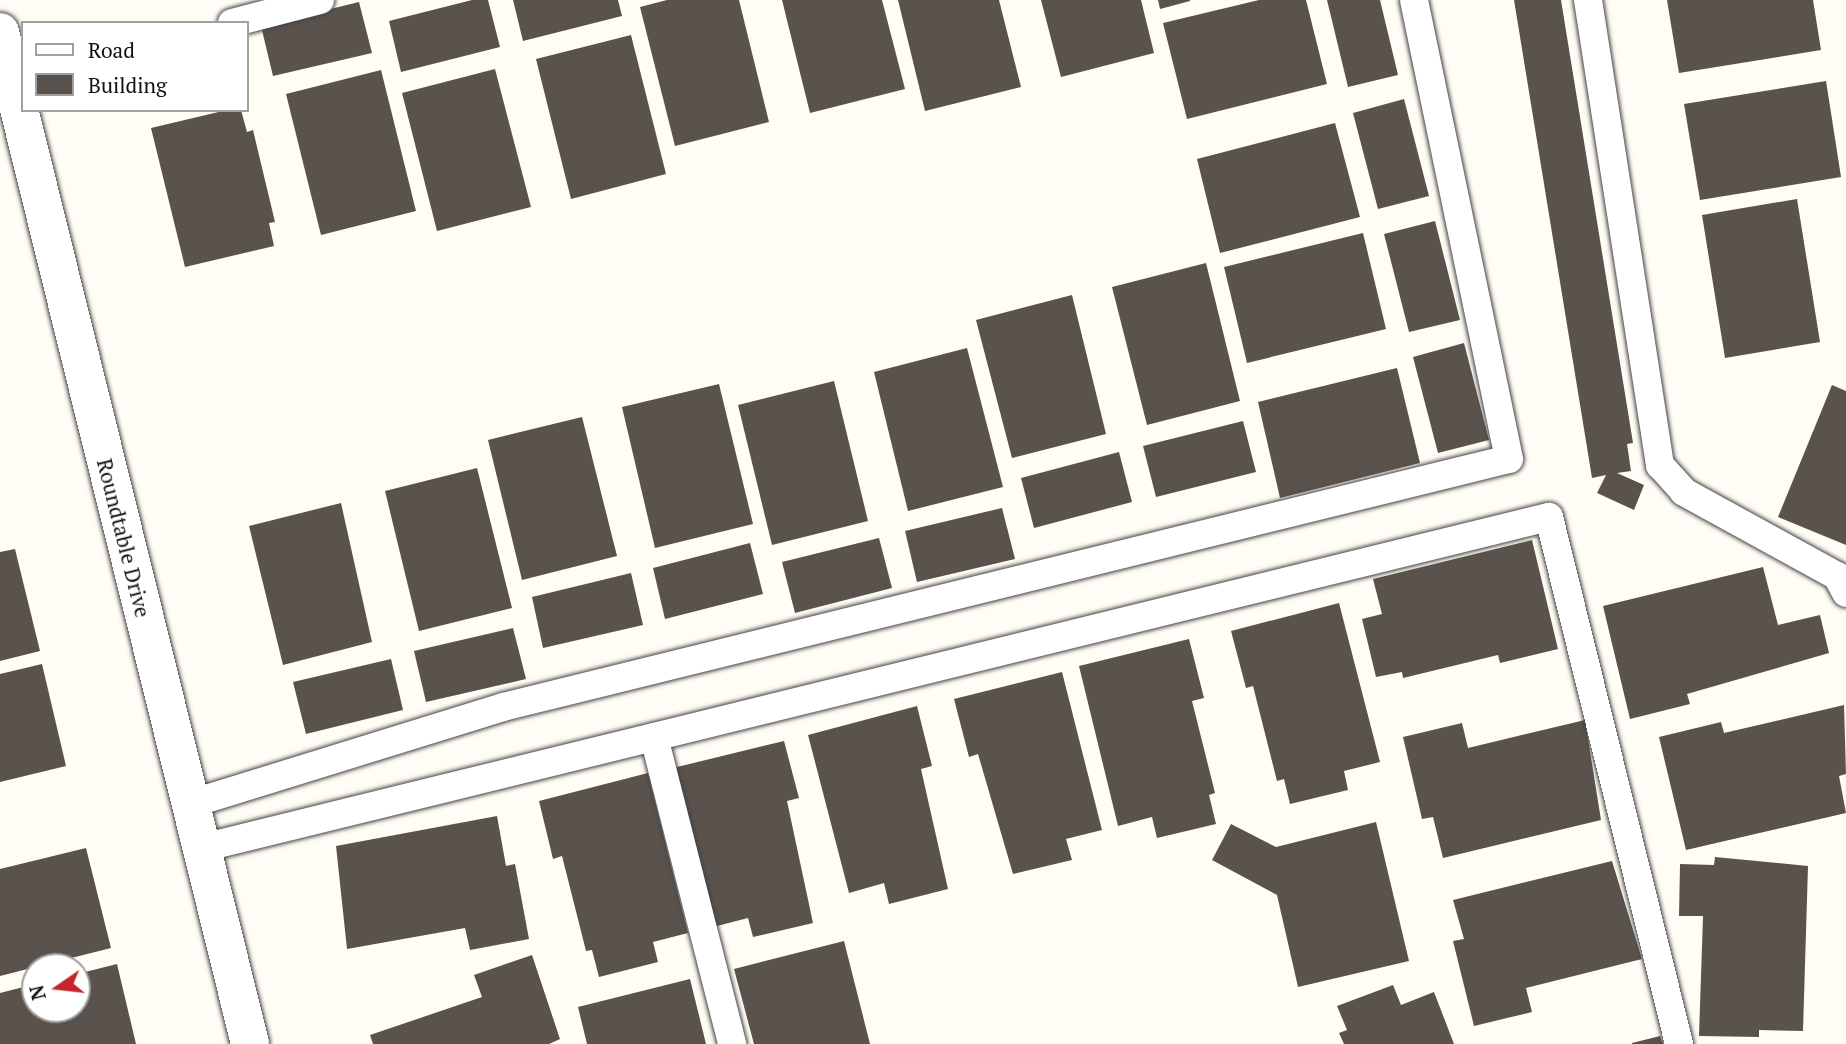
<!DOCTYPE html>
<html>
<head>
<meta charset="utf-8">
<style>
	body { margin:0 }
	#map { position:relative; width:1846px; height:1044px; overflow:hidden; background:#fffdf5; font-family:"PT Serif",serif }
	div>[style] { position:absolute }
	.building>* { inset:0; background:#5a524d }
	.roads { filter:drop-shadow(0 0 2px #444) drop-shadow(0 0 2px #444) }
	.service>* { height:28px; margin:-14px; padding:0 14px; transform-origin:14px; border-radius:14px; background:#fff }
	.minor>* { height:38px; margin:-19px; padding:0 19px; transform-origin:19px; border-radius:19px; background:#fff }
	span { translate:-50% -50%; white-space:nowrap; text-align:center; line-height:1.15; -webkit-text-stroke:7px #fff; paint-order:stroke }
	.street-label { font-size:21px; color:#111 }
	.legend { position:absolute; left:21px; top:21px; width:228px; height:91px; box-sizing:border-box; background:#fff; border:2px solid #a0a0a0; margin:0; padding:9px 12px; list-style:none; font-size:21px; color:#111 }
	.legend li { display:flex; align-items:center; gap:14px; height:35px }
	.legend b { width:35px; border:2px solid #a0a0a0 }
	.north { position:absolute; left:21px; top:953px; width:70px; height:70px; box-sizing:border-box; background:#fff; border:2px solid #a0a0a0; border-radius:50%; rotate:256deg; font-size:19px; font-weight:700; line-height:28px; text-align:center; color:#111 }
	.north::after { content:''; display:block; margin:auto; width:24px; height:32px; background:#c4262e; clip-path:polygon(50% 0,100% 100%,50% 72%,0 100%) }
</style>
</head>
<body>
<div id="map">
	<div class="building">
		<i style="clip-path:polygon(472px 0,488px 0,500px 47px,401px 72px,389px 21px)"></i>
		<i style="clip-path:polygon(513px 0,618px 0,622px 16px,523px 41px)"></i>
		<i style="clip-path:polygon(667px 0,739px 0,769px 122px,675px 146px,640px 7px)"></i>
		<i style="clip-path:polygon(782px 0,882px 0,905px 89px,810px 113px)"></i>
		<i style="clip-path:polygon(898px 0,999px 0,1021px 87px,925px 111px)"></i>
		<i style="clip-path:polygon(1041px 0,1141px 0,1154px 53px,1061px 77px)"></i>
		<i style="clip-path:polygon(1158px 0,1190px 0,1190px 1px,1160px 9px)"></i>
		<i style="clip-path:polygon(1259px 0,1306px 0,1327px 84px,1187px 119px,1163px 23px)"></i>
		<i style="clip-path:polygon(1327px 0,1380px 0,1398px 75px,1348px 87px)"></i>
		<i style="clip-path:polygon(1514px 0,1561px 0,1633px 443px,1627px 444px,1631px 471px,1617px 473px,1644px 485px,1634px 510px,1597px 493px,1606px 475px,1592px 478px)"></i>
		<i style="clip-path:polygon(1667px 0,1813px 0,1821px 50px,1679px 73px)"></i>
		<i style="clip-path:polygon(359px 2px,372px 53px,273px 76px,261px 26px)"></i>
		<i style="clip-path:polygon(631px 35px,666px 174px,571px 199px,536px 59px)"></i>
		<i style="clip-path:polygon(495px 69px,531px 207px,437px 231px,402px 93px)"></i>
		<i style="clip-path:polygon(381px 70px,416px 211px,321px 235px,286px 94px)"></i>
		<i style="clip-path:polygon(1826px 81px,1841px 177px,1700px 200px,1684px 104px)"></i>
		<i style="clip-path:polygon(1404px 99px,1429px 196px,1378px 209px,1353px 113px)"></i>
		<i style="clip-path:polygon(227px 110px,241px 110px,247px 132px,253px 130px,275px 222px,269px 223px,274px 246px,185px 267px,151px 128px)"></i>
		<i style="clip-path:polygon(1335px 123px,1360px 217px,1220px 253px,1197px 159px)"></i>
		<i style="clip-path:polygon(1797px 199px,1820px 342px,1725px 358px,1702px 215px)"></i>
		<i style="clip-path:polygon(1435px 221px,1460px 320px,1409px 332px,1384px 234px)"></i>
		<i style="clip-path:polygon(1363px 233px,1386px 329px,1247px 363px,1224px 267px)"></i>
		<i style="clip-path:polygon(1206px 263px,1240px 401px,1147px 425px,1112px 287px)"></i>
		<i style="clip-path:polygon(1072px 295px,1106px 434px,1012px 458px,976px 320px)"></i>
		<i style="clip-path:polygon(1464px 343px,1489px 440px,1438px 453px,1413px 357px)"></i>
		<i style="clip-path:polygon(967px 348px,1003px 487px,908px 511px,874px 372px)"></i>
		<i style="clip-path:polygon(1397px 368px,1420px 463px,1280px 498px,1258px 402px)"></i>
		<i style="clip-path:polygon(834px 381px,868px 521px,772px 545px,738px 405px)"></i>
		<i style="clip-path:polygon(719px 384px,753px 524px,655px 548px,622px 407px)"></i>
		<i style="clip-path:polygon(1832px 385px,1846px 391px,1846px 545px,1778px 517px)"></i>
		<i style="clip-path:polygon(582px 417px,617px 556px,522px 580px,488px 440px)"></i>
		<i style="clip-path:polygon(1243px 421px,1256px 472px,1156px 497px,1143px 446px)"></i>
		<i style="clip-path:polygon(1119px 452px,1132px 502px,1034px 528px,1021px 478px)"></i>
		<i style="clip-path:polygon(477px 468px,512px 608px,419px 631px,385px 491px)"></i>
		<i style="clip-path:polygon(341px 503px,372px 642px,283px 665px,249px 526px)"></i>
		<i style="clip-path:polygon(1002px 508px,1015px 559px,917px 582px,905px 531px)"></i>
		<i style="clip-path:polygon(879px 538px,892px 588px,795px 613px,782px 562px)"></i>
		<i style="clip-path:polygon(1532px 540px,1558px 649px,1500px 663px,1498px 655px,1403px 678px,1402px 672px,1376px 677px,1362px 619px,1382px 614px,1373px 579px)"></i>
		<i style="clip-path:polygon(750px 543px,763px 594px,665px 619px,653px 568px)"></i>
		<i style="clip-path:polygon(15px 549px,40px 651px,0 661px,0 552px)"></i>
		<i style="clip-path:polygon(1763px 567px,1778px 625px,1820px 615px,1829px 653px,1687px 694px,1690px 704px,1630px 719px,1603px 606px)"></i>
		<i style="clip-path:polygon(631px 573px,643px 625px,543px 648px,532px 597px)"></i>
		<i style="clip-path:polygon(1339px 603px,1380px 762px,1344px 771px,1348px 790px,1290px 804px,1284px 779px,1277px 781px,1253px 686px,1246px 688px,1231px 631px)"></i>
		<i style="clip-path:polygon(513px 628px,526px 679px,426px 702px,414px 651px)"></i>
		<i style="clip-path:polygon(1189px 639px,1204px 698px,1192px 701px,1215px 793px,1209px 795px,1216px 824px,1157px 838px,1152px 817px,1118px 826px,1079px 666px)"></i>
		<i style="clip-path:polygon(391px 659px,403px 710px,306px 734px,293px 682px)"></i>
		<i style="clip-path:polygon(42px 664px,66px 766px,0 782px,0 674px)"></i>
		<i style="clip-path:polygon(1062px 672px,1102px 830px,1066px 839px,1072px 860px,1013px 874px,978px 754px,969px 757px,954px 699px)"></i>
		<i style="clip-path:polygon(1844px 705px,1846px 774px,1839px 776px,1846px 813px,1686px 850px,1659px 737px,1721px 722px,1724px 733px)"></i>
		<i style="clip-path:polygon(917px 706px,932px 766px,921px 769px,948px 889px,889px 904px,884px 883px,849px 893px,808px 735px)"></i>
		<i style="clip-path:polygon(1585px 720px,1601px 820px,1443px 858px,1433px 817px,1422px 819px,1403px 737px,1462px 723px,1468px 748px)"></i>
		<i style="clip-path:polygon(784px 741px,799px 798px,787px 801px,813px 923px,753px 937px,748px 918px,713px 927px,673px 768px)"></i>
		<i style="clip-path:polygon(648px 773px,688px 933px,653px 942px,658px 962px,599px 977px,592px 950px,586px 951px,562px 856px,553px 859px,539px 801px)"></i>
		<i style="clip-path:polygon(497px 816px,506px 866px,515px 864px,529px 939px,470px 950px,465px 928px,347px 949px,336px 846px)"></i>
		<i style="clip-path:polygon(1376px 822px,1409px 961px,1298px 987px,1277px 895px,1212px 860px,1231px 824px,1276px 847px)"></i>
		<i style="clip-path:polygon(86px 848px,111px 948px,0 976px,0 869px)"></i>
		<i style="clip-path:polygon(1715px 857px,1808px 866px,1803px 1031px,1759px 1030px,1759px 1037px,1699px 1036px,1703px 916px,1679px 916px,1680px 864px,1714px 865px)"></i>
		<i style="clip-path:polygon(1612px 861px,1642px 959px,1526px 988px,1532px 1012px,1474px 1026px,1453px 941px,1464px 939px,1453px 900px)"></i>
		<i style="clip-path:polygon(844px 941px,870px 1044px,754px 1044px,734px 969px)"></i>
		<i style="clip-path:polygon(532px 955px,560px 1039px,549px 1044px,373px 1044px,370px 1035px,482px 997px,474px 975px)"></i>
		<i style="clip-path:polygon(117px 964px,136px 1044px,0 1044px,0 993px,35px 984px,35px 1009px,77px 1009px,77px 974px)"></i>
		<i style="clip-path:polygon(690px 979px,706px 1044px,587px 1044px,578px 1007px)"></i>
		<i style="clip-path:polygon(1393px 985px,1401px 1005px,1434px 992px,1454px 1044px,1344px 1044px,1339px 1033px,1347px 1030px,1337px 1006px)"></i>
		<i style="clip-path:polygon(1660px 1036px,1663px 1044px,1632px 1044px,1632px 1043px)"></i>
	</div>
	<div class="roads">
		<div class="service">
			<i style="left:1588px;top:0;width:471px;rotate:81.2deg"></i>
			<i style="left:1660px;top:465px;width:36px;rotate:48deg"></i>
			<i style="left:1684px;top:492px;width:175px;rotate:28.8deg"></i>
			<i style="left:1837px;top:576px;width:19px;rotate:62deg"></i>
			<i style="left:232px;top:23px;width:91px;rotate:-14.6deg"></i>
			<i style="left:654px;top:737px;width:317px;rotate:75.7deg"></i>
			<i style="left:190px;top:804px;width:328px;rotate:-17.2deg"></i>
			<i style="left:503px;top:707px;width:1036px;rotate:-13.85deg"></i>
			<i style="left:1509px;top:459px;width:469px;rotate:-101.7deg"></i>
			<i style="left:202px;top:848px;width:1387px;rotate:-13.81deg"></i>
			<i style="left:1549px;top:517px;width:543px;rotate:76.14deg"></i>
		</div>
		<div class="minor">
			<i style="left:0;top:32px;width:1042px;rotate:76.12deg"></i>
		</div>
	</div>
	<div class="street-label">
		<span style="left:124px;top:538px;rotate:76deg">Roundtable Drive</span>
	</div>
	<ul class="legend">
	<li><b style="height:9px;background:#fff"></b>Road</li>
	<li><b style="height:19px;background:#5a524d"></b>Building</li>
	</ul>
	<div class="north">N</div>
</div>
</body>
</html>
